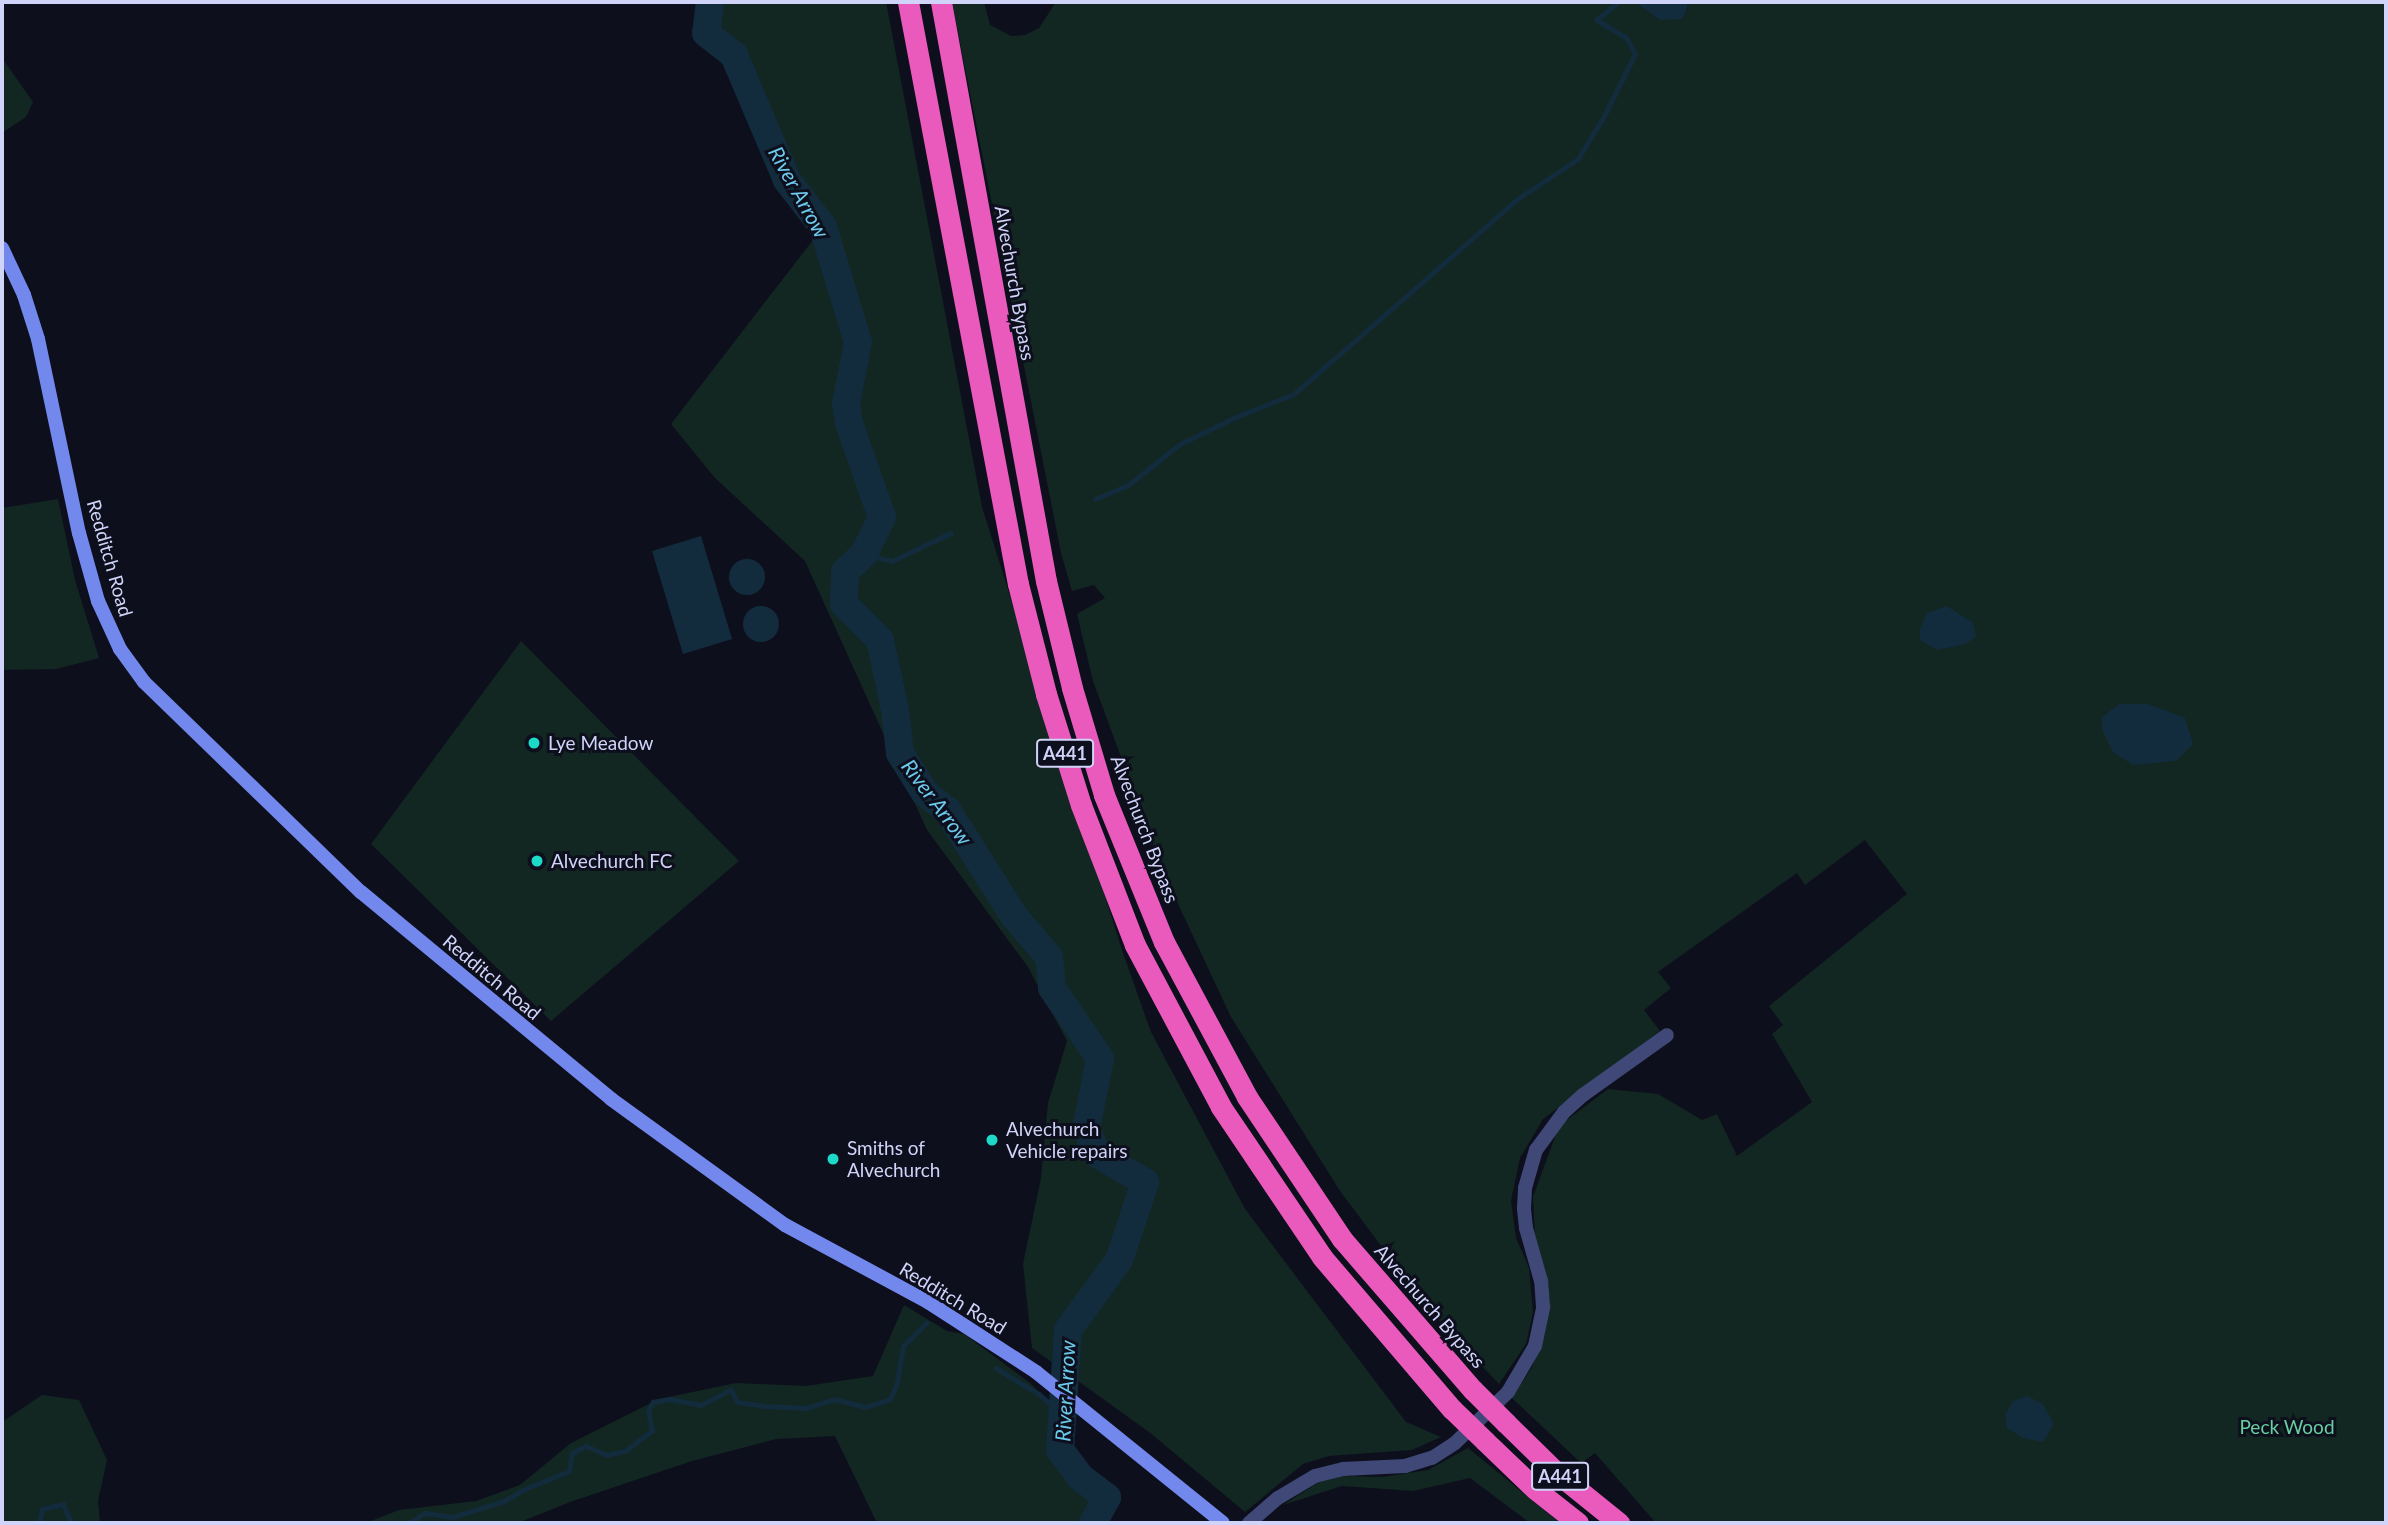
<!DOCTYPE html>
<html>
<head>
<meta charset="utf-8">
<style>
	body { margin:0 }
	#map { position:relative; width:2388px; height:1525px; overflow:hidden; background:#0e0f1d; font-family:Lato,sans-serif }
	div>[style] { position:absolute }
	.green>* { inset:0; background:#122622 }
	.water>* { inset:0; background:#132c3d }
	.round { border-radius:50% }
	.stream>* { height:4.5px; margin:-2.25px; padding:0 2.25px; transform-origin:2.25px; border-radius:2.25px; background:#132c3d }
	.river>* { height:28px; margin:-14px; padding:0 14px; transform-origin:14px; border-radius:14px; background:#132c3d }
	.street>* { height:14px; margin:-7px; padding:0 7px; transform-origin:7px; border-radius:7px; background:#3f4876 }
	.secondary>* { height:14px; margin:-7px; padding:0 7px; transform-origin:7px; border-radius:7px; background:#7388ed }
	.highway>* { height:21px; margin:-10.5px; padding:0 10.5px; transform-origin:10.5px; border-radius:10.5px; background:#ea5abc }
	.highway-bridge>* { height:21px; margin:-10.5px; padding:0 10.5px; transform-origin:10.5px; border-radius:10.5px; background:#ea5abc }
	.dots>* { width:19px; height:19px; translate:-50% -50%; box-sizing:border-box; border:4px solid #0e0f1d; border-radius:50% }
	span { translate:-50% -50%; white-space:nowrap; text-align:center; line-height:1.15; -webkit-text-stroke:6px #0e0f1d; paint-order:stroke }
	.shield-label span { padding:2px 5px; background:#0e0f1d; border:2px solid; border-radius:5px; -webkit-text-stroke-width:0 }
	.shield-label { font-size:18px; color:#d0d4f9; font-weight:700 }
	.street-label { font-size:19px; color:#d0d4f9 }
	.poi-label { font-size:19px; color:#d0d4f9 }
	.left { translate:0 -50%; text-align:left }
	.park-label { font-size:19px; color:#66cfa0 }
	.water-label { font-size:21px; color:#6bcaec; font-style:italic }
	.frame { position:absolute; inset:0; border:4px solid #d0d4f9; pointer-events:none }
</style>
</head>
<body>
<div id="map">
	<div class="green">
		<i style="clip-path:polygon(710px 2px,886px 2px,982px 507px,1122px 950px,1151px 1032px,1245px 1209px,1406px 1422px,1441px 1437px,1412px 1450px,1329px 1456px,1303px 1464px,1245px 1512px,1149px 1432px,1032px 1348px,1023px 1264px,1041px 1178px,1048px 1103px,1067px 1041px,1028px 967px,927px 830px,805px 561px,715px 478px,671px 424px,823px 227px,787px 180px,734px 55px,706px 33px)"></i>
		<i style="clip-path:polygon(952px 2px,984px 2px,990px 25px,1011px 36px,1025px 35px,1039px 28px,1056px 2px,1635px 2px,1638px 5px,1683px 19px,1689px 2px,2386px 2px,2386px 1523px,1656px 1523px,1595px 1453px,1581px 1463px,1512px 1398px,1532px 1367px,1544px 1337px,1549px 1285px,1535px 1239px,1533px 1197px,1559px 1126px,1608px 1089px,1658px 1094px,1702px 1120px,1717px 1114px,1737px 1156px,1812px 1102px,1772px 1034px,1783px 1025px,1769px 1006px,1907px 894px,1865px 840px,1805px 885px,1797px 873px,1658px 972px,1671px 988px,1644px 1010px,1660px 1031px,1543px 1119px,1520px 1158px,1511px 1201px,1516px 1238px,1529px 1268px,1533px 1312px,1526px 1344px,1499px 1384px,1430px 1311px,1340px 1191px,1231px 1017px,1164px 874px,1093px 681px,1077px 614px,1105px 598px,1094px 585px,1072px 591px,1061px 553px)"></i>
		<i style="clip-path:polygon(2px 58px,33px 102px,26px 117px,2px 133px)"></i>
		<i style="clip-path:polygon(58px 499px,75px 580px,99px 658px,56px 669px,2px 670px,2px 508px)"></i>
		<i style="clip-path:polygon(521px 641px,739px 861px,551px 1021px,371px 844px)"></i>
		<i style="clip-path:polygon(904px 1305px,947px 1331px,964px 1334px,1029px 1382px,1061px 1413px,1061px 1450px,1080px 1477px,1107px 1497px,1093px 1523px,877px 1523px,835px 1436px,776px 1439px,692px 1461px,570px 1502px,518px 1523px,366px 1523px,399px 1510px,476px 1501px,520px 1485px,571px 1443px,659px 1399px,736px 1383px,806px 1386px,873px 1376px)"></i>
		<i style="clip-path:polygon(42px 1395px,79px 1400px,107px 1460px,98px 1501px,100px 1523px,2px 1523px,2px 1422px)"></i>
		<i style="clip-path:polygon(1468px 1448px,1560px 1523px,1530px 1523px,1470px 1478px,1413px 1491px,1342px 1486px,1283px 1505px,1319px 1482px,1343px 1476px,1382px 1477px,1428px 1470px)"></i>
	</div>
	<div class="water">
		<i style="clip-path:polygon(1635px 2px,1689px 2px,1683px 19px,1660px 20px)"></i>
		<i style="clip-path:polygon(701px 536px,732px 639px,683px 654px,652px 551px)"></i>
		<i class="round" style="left:729px;top:559px;width:36px;height:36px"></i>
		<i class="round" style="left:743px;top:606px;width:36px;height:36px"></i>
		<i style="clip-path:polygon(1947px 606px,1973px 623px,1976px 637px,1965px 644px,1937px 650px,1920px 640px,1920px 629px,1927px 613px)"></i>
		<i style="clip-path:polygon(2119px 704px,2148px 704px,2185px 718px,2193px 744px,2176px 761px,2133px 765px,2113px 752px,2103px 732px,2101px 718px)"></i>
		<i style="clip-path:polygon(2027px 1396px,2043px 1404px,2054px 1424px,2043px 1442px,2023px 1438px,2007px 1428px,2005px 1415px,2013px 1401px)"></i>
	</div>
	<div class="stream">
		<i style="left:1095px;top:499px;width:36px;rotate:-23deg"></i>
		<i style="left:1128px;top:485px;width:66px;rotate:-38.3deg"></i>
		<i style="left:1180px;top:444px;width:62px;rotate:-25.7deg"></i>
		<i style="left:1236px;top:417px;width:62px;rotate:-21.6deg"></i>
		<i style="left:1294px;top:394px;width:298px;rotate:-41.1deg"></i>
		<i style="left:1519px;top:198px;width:71px;rotate:-33.5deg"></i>
		<i style="left:1578px;top:159px;width:50px;rotate:-58.8deg"></i>
		<i style="left:1604px;top:116px;width:69px;rotate:-63.4deg"></i>
		<i style="left:1635px;top:54px;width:18px;rotate:-119deg"></i>
		<i style="left:1626px;top:38px;width:35px;rotate:-149deg"></i>
		<i style="left:1596px;top:20px;width:28px;rotate:-39deg"></i>
		<i style="left:864px;top:554px;width:29px;rotate:14deg"></i>
		<i style="left:892px;top:561px;width:65px;rotate:-25.4deg"></i>
		<i style="left:996px;top:1368px;width:50px;rotate:31.2deg"></i>
		<i style="left:1039px;top:1394px;width:29px;rotate:41deg"></i>
		<i style="left:39px;top:1523px;width:14px;rotate:-78deg"></i>
		<i style="left:42px;top:1509px;width:22px;rotate:-13deg"></i>
		<i style="left:63px;top:1504px;width:21px;rotate:65deg"></i>
		<i style="left:409px;top:1523px;width:19px;rotate:-32deg"></i>
		<i style="left:425px;top:1513px;width:28px;rotate:8deg"></i>
		<i style="left:453px;top:1517px;width:53px;rotate:-17.4deg"></i>
		<i style="left:504px;top:1501px;width:22px;rotate:-30deg"></i>
		<i style="left:523px;top:1490px;width:50px;rotate:-22.4deg"></i>
		<i style="left:569px;top:1471px;width:18px;rotate:-81deg"></i>
		<i style="left:572px;top:1453px;width:16px;rotate:-27deg"></i>
		<i style="left:586px;top:1446px;width:23px;rotate:23deg"></i>
		<i style="left:607px;top:1455px;width:18px;rotate:-13deg"></i>
		<i style="left:625px;top:1451px;width:34px;rotate:-37deg"></i>
		<i style="left:652px;top:1431px;width:20px;rotate:-101deg"></i>
		<i style="left:648px;top:1411px;width:10px;rotate:-61deg"></i>
		<i style="left:653px;top:1402px;width:17px;rotate:-10deg"></i>
		<i style="left:670px;top:1399px;width:32px;rotate:11deg"></i>
		<i style="left:701px;top:1405px;width:34px;rotate:-27deg"></i>
		<i style="left:731px;top:1390px;width:14px;rotate:60deg"></i>
		<i style="left:738px;top:1402px;width:27px;rotate:8deg"></i>
		<i style="left:765px;top:1406px;width:42px;rotate:2.7deg"></i>
		<i style="left:807px;top:1408px;width:28px;rotate:-18deg"></i>
		<i style="left:834px;top:1399px;width:33px;rotate:14deg"></i>
		<i style="left:866px;top:1407px;width:25px;rotate:-18deg"></i>
		<i style="left:890px;top:1399px;width:17px;rotate:-66deg"></i>
		<i style="left:897px;top:1383px;width:37px;rotate:-81deg"></i>
		<i style="left:903px;top:1346px;width:33px;rotate:-45deg"></i>
	</div>
	<div class="river">
		<i style="left:710px;top:2px;width:31px;rotate:97deg"></i>
		<i style="left:706px;top:33px;width:36px;rotate:38deg"></i>
		<i style="left:734px;top:55px;width:136px;rotate:67deg"></i>
		<i style="left:787px;top:180px;width:59px;rotate:52.5deg"></i>
		<i style="left:823px;top:227px;width:120px;rotate:73.1deg"></i>
		<i style="left:858px;top:342px;width:63px;rotate:101deg"></i>
		<i style="left:846px;top:404px;width:19px;rotate:81deg"></i>
		<i style="left:849px;top:423px;width:100px;rotate:70.7deg"></i>
		<i style="left:882px;top:517px;width:41px;rotate:115.9deg"></i>
		<i style="left:864px;top:554px;width:26px;rotate:137deg"></i>
		<i style="left:845px;top:572px;width:32px;rotate:92deg"></i>
		<i style="left:844px;top:604px;width:51px;rotate:45deg"></i>
		<i style="left:880px;top:640px;width:72px;rotate:77.9deg"></i>
		<i style="left:895px;top:710px;width:43px;rotate:83.4deg"></i>
		<i style="left:900px;top:753px;width:47px;rotate:58deg"></i>
		<i style="left:925px;top:793px;width:28px;rotate:38deg"></i>
		<i style="left:947px;top:810px;width:125px;rotate:57.7deg"></i>
		<i style="left:1014px;top:916px;width:54px;rotate:49.5deg"></i>
		<i style="left:1049px;top:957px;width:31px;rotate:84deg"></i>
		<i style="left:1052px;top:988px;width:86px;rotate:55.9deg"></i>
		<i style="left:1100px;top:1059px;width:71px;rotate:101.3deg"></i>
		<i style="left:1086px;top:1129px;width:27px;rotate:66deg"></i>
		<i style="left:1097px;top:1154px;width:56px;rotate:30.3deg"></i>
		<i style="left:1145px;top:1182px;width:82px;rotate:108.4deg"></i>
		<i style="left:1119px;top:1260px;width:87px;rotate:126.1deg"></i>
		<i style="left:1068px;top:1330px;width:120px;rotate:93.8deg"></i>
		<i style="left:1060px;top:1450px;width:34px;rotate:53deg"></i>
		<i style="left:1080px;top:1477px;width:34px;rotate:37deg"></i>
		<i style="left:1107px;top:1497px;width:30px;rotate:118deg"></i>
	</div>
	<div class="street">
		<i style="left:1249px;top:1523px;width:38px;rotate:-41deg"></i>
		<i style="left:1278px;top:1498px;width:43px;rotate:-30.7deg"></i>
		<i style="left:1315px;top:1476px;width:29px;rotate:-14deg"></i>
		<i style="left:1343px;top:1469px;width:62px;rotate:-2.8deg"></i>
		<i style="left:1405px;top:1466px;width:28px;rotate:-17deg"></i>
		<i style="left:1432px;top:1458px;width:27px;rotate:-33deg"></i>
		<i style="left:1455px;top:1443px;width:74px;rotate:-43.9deg"></i>
		<i style="left:1508px;top:1392px;width:53px;rotate:-59.6deg"></i>
		<i style="left:1535px;top:1346px;width:40px;rotate:-78deg"></i>
		<i style="left:1543px;top:1307px;width:26px;rotate:-94deg"></i>
		<i style="left:1541px;top:1281px;width:55px;rotate:-105.8deg"></i>
		<i style="left:1526px;top:1228px;width:20px;rotate:-96deg"></i>
		<i style="left:1524px;top:1208px;width:20px;rotate:-87deg"></i>
		<i style="left:1525px;top:1188px;width:40px;rotate:-74deg"></i>
		<i style="left:1536px;top:1150px;width:47px;rotate:-53.6deg"></i>
		<i style="left:1564px;top:1112px;width:25px;rotate:-42deg"></i>
		<i style="left:1583px;top:1095px;width:103px;rotate:-35.5deg"></i>
	</div>
	<div class="secondary">
		<i style="left:2px;top:248px;width:52px;rotate:64.9deg"></i>
		<i style="left:24px;top:295px;width:46px;rotate:72.3deg"></i>
		<i style="left:38px;top:339px;width:198px;rotate:78.1deg"></i>
		<i style="left:79px;top:533px;width:71px;rotate:74.4deg"></i>
		<i style="left:98px;top:601px;width:53px;rotate:65.4deg"></i>
		<i style="left:120px;top:649px;width:41px;rotate:54deg"></i>
		<i style="left:144px;top:682px;width:302px;rotate:44.1deg"></i>
		<i style="left:361px;top:892px;width:325px;rotate:39.6deg"></i>
		<i style="left:611px;top:1099px;width:215px;rotate:35.9deg"></i>
		<i style="left:785px;top:1225px;width:162px;rotate:28.3deg"></i>
		<i style="left:928px;top:1302px;width:129px;rotate:32.9deg"></i>
		<i style="left:1036px;top:1372px;width:240px;rotate:38.9deg"></i>
	</div>
	<div class="highway">
		<i style="left:908px;top:2px;width:592px;rotate:79.3deg"></i>
		<i style="left:1018px;top:584px;width:114px;rotate:75.7deg"></i>
		<i style="left:1046px;top:694px;width:116px;rotate:72.5deg"></i>
		<i style="left:1081px;top:805px;width:150px;rotate:68.9deg"></i>
		<i style="left:1135px;top:945px;width:183px;rotate:62deg"></i>
		<i style="left:1221px;top:1107px;width:181px;rotate:56deg"></i>
		<i style="left:1322px;top:1257px;width:200px;rotate:49.5deg"></i>
		<i style="left:941px;top:2px;width:588px;rotate:79.72deg"></i>
		<i style="left:1046px;top:581px;width:110px;rotate:76.3deg"></i>
		<i style="left:1072px;top:688px;width:112px;rotate:73.3deg"></i>
		<i style="left:1104px;top:795px;width:159px;rotate:67.8deg"></i>
		<i style="left:1164px;top:942px;width:176px;rotate:61.8deg"></i>
		<i style="left:1247px;top:1097px;width:171px;rotate:56.2deg"></i>
		<i style="left:1342px;top:1239px;width:200px;rotate:49.1deg"></i>
		<i style="left:1506px;top:1423px;width:71px;rotate:44.4deg"></i>
		<i style="left:1557px;top:1473px;width:80px;rotate:38.9deg"></i>
		<i style="left:1485px;top:1441px;width:69px;rotate:43.8deg"></i>
		<i style="left:1535px;top:1489px;width:55px;rotate:38.3deg"></i>
	</div>
	<div class="highway-bridge">
		<i style="left:1473px;top:1390px;width:47px;rotate:45deg"></i>
		<i style="left:1452px;top:1409px;width:46px;rotate:44.1deg"></i>
	</div>
	<div class="dots">
		<i style="left:534px;top:743px;background:#1cdac7"></i>
		<i style="left:537px;top:861px;background:#1cdac7"></i>
		<i style="left:992px;top:1140px;background:#1cdac7"></i>
		<i style="left:833px;top:1159px;background:#1cdac7"></i>
	</div>
	<div class="shield-label">
		<span style="left:1065px;top:753px">A441</span>
		<span style="left:1560px;top:1476px">A441</span>
	</div>
	<div class="street-label">
		<span style="left:1015px;top:283px;rotate:80deg">Alvechurch Bypass</span>
		<span style="left:110px;top:558px;rotate:74deg">Redditch Road</span>
		<span style="left:1145px;top:829px;rotate:69deg">Alvechurch Bypass</span>
		<span style="left:492px;top:977px;rotate:40deg">Redditch Road</span>
		<span style="left:953px;top:1298px;rotate:31deg">Redditch Road</span>
		<span style="left:1430px;top:1306px;rotate:49deg">Alvechurch Bypass</span>
	</div>
	<div class="poi-label">
		<span class="left" style="left:548px;top:743px">Lye Meadow</span>
		<span class="left" style="left:551px;top:861px">Alvechurch FC</span>
		<span class="left" style="left:1006px;top:1140px">Alvechurch<br>Vehicle repairs</span>
		<span class="left" style="left:847px;top:1159px">Smiths of<br>Alvechurch</span>
	</div>
	<div class="park-label">
		<span style="left:2287px;top:1427px">Peck Wood</span>
	</div>
	<div class="water-label">
		<span style="left:799px;top:192px;rotate:61deg">River Arrow</span>
		<span style="left:937px;top:802px;rotate:53deg">River Arrow</span>
		<span style="left:1065px;top:1391px;rotate:-87deg">River Arrow</span>
	</div>
	<div class="frame"></div>
</div>
</body>
</html>
